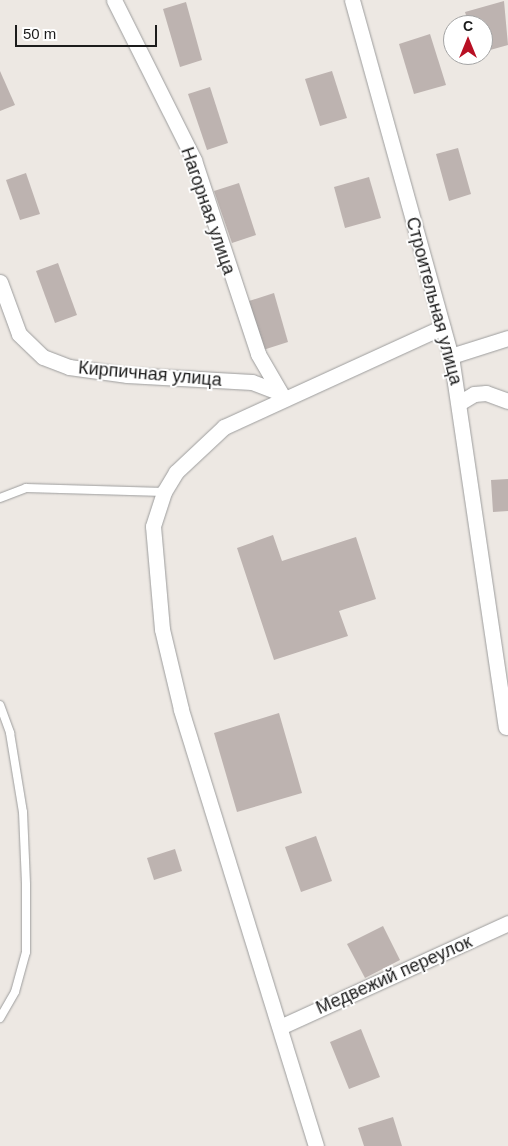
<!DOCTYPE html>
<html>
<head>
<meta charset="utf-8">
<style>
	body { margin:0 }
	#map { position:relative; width:508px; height:1146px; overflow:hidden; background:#ede8e3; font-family:Arial,sans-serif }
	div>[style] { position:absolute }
	.building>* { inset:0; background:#bdb3b0 }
	.roads { filter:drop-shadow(0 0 1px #9d9d9d) drop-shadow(0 0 1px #9d9d9d) }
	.lane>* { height:8px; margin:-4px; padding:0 4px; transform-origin:4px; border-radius:4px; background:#fff }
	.street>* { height:15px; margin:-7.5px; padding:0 7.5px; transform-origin:7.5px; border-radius:7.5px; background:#fff }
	span { translate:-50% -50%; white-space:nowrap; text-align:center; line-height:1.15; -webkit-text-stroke:4px #fff; paint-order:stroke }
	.street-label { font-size:18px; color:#1c1c1c }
	.north { position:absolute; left:443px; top:15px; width:50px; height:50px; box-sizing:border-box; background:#fff; border:1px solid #a4a4a4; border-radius:50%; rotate:0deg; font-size:14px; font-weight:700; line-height:20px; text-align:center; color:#1c1c1c }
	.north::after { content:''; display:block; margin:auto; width:18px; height:22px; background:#b81024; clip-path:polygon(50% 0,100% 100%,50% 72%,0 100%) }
	.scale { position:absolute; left:15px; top:25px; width:142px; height:22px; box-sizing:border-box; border:2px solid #1c1c1c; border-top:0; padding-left:6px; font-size:15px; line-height:18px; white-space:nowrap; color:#1c1c1c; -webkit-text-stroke:4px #fff; paint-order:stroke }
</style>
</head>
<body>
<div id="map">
	<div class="building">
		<i style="clip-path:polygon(504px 1px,508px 45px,483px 52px,483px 25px,469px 25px,465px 12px)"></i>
		<i style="clip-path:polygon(186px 2px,202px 60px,180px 67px,163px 9px)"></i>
		<i style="clip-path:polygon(430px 34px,446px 85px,414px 94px,399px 44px)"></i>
		<i style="clip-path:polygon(0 71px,15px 105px,0 111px)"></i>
		<i style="clip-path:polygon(332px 71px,347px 118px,320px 126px,305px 79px)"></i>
		<i style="clip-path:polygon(210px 87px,228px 143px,207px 150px,188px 94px)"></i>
		<i style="clip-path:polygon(458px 148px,471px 194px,449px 201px,436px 154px)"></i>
		<i style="clip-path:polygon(26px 173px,40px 214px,20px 220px,6px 180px)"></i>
		<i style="clip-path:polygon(369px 177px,381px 218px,345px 228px,334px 187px)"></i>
		<i style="clip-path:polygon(239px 183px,256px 235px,232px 243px,214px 191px)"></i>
		<i style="clip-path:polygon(58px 263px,77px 315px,55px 323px,36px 271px)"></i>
		<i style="clip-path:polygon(274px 293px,288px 342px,263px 350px,249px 301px)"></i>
		<i style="clip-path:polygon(508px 479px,508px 511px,493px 512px,491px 480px)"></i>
		<i style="clip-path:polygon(273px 535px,282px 561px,356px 537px,376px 599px,339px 611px,348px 636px,274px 660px,237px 548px)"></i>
		<i style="clip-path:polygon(279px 713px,302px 793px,237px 812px,214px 733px)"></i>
		<i style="clip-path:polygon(316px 836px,332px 881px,301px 892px,285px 847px)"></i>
		<i style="clip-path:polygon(175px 849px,182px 871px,154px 880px,147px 858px)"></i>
		<i style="clip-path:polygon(383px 926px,400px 960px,365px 978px,347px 944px)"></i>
		<i style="clip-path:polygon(361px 1029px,380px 1077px,349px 1089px,330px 1042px)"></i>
		<i style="clip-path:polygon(393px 1117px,402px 1146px,364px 1146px,358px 1128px)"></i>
	</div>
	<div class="roads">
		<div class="lane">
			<i style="left:0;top:498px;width:28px;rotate:-21deg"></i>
			<i style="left:26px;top:488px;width:138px;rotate:1.7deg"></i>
			<i style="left:0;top:705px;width:30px;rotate:70deg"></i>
			<i style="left:10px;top:733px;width:80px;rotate:80.7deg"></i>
			<i style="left:23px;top:812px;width:73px;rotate:87.6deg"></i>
			<i style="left:26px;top:885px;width:67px;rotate:90deg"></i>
			<i style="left:26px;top:952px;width:41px;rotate:105.4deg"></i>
			<i style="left:15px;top:992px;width:30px;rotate:120deg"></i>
		</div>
		<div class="street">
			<i style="left:114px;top:0;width:179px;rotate:63.4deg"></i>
			<i style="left:194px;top:160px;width:204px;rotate:71.7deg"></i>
			<i style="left:258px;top:354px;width:50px;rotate:59.8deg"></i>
			<i style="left:352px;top:0;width:370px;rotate:74.5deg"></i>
			<i style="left:451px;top:356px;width:375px;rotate:81.6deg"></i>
			<i style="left:0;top:282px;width:55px;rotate:69.9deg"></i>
			<i style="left:19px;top:334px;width:33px;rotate:44deg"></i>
			<i style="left:43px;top:357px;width:28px;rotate:21deg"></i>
			<i style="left:69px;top:367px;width:59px;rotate:7.9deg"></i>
			<i style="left:127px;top:375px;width:125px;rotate:3.2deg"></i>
			<i style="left:252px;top:382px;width:30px;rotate:21deg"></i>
			<i style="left:451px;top:356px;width:60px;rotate:-17.5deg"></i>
			<i style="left:459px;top:403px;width:17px;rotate:-31deg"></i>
			<i style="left:474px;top:394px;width:12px;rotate:-5deg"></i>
			<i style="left:486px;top:393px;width:23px;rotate:20deg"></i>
			<i style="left:280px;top:1027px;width:251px;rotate:-24.5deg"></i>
			<i style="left:316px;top:1146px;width:457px;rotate:-107.2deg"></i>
			<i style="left:181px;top:709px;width:82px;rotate:-103.4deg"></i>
			<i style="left:162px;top:629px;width:103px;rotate:-95deg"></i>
			<i style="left:153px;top:526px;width:36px;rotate:-72deg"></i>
			<i style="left:164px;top:492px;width:23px;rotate:-59deg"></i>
			<i style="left:176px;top:472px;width:66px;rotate:-43.2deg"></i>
			<i style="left:224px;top:427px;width:240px;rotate:-24.6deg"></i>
		</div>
	</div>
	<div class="street-label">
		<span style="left:208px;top:211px;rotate:71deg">Нагорная улица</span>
		<span style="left:434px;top:301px;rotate:75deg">Строительная улица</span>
		<span style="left:150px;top:374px;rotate:5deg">Кирпичная улица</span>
		<span style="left:394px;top:975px;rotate:-24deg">Медвежий переулок</span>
	</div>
	<div class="north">С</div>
	<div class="scale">50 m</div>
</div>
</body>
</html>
